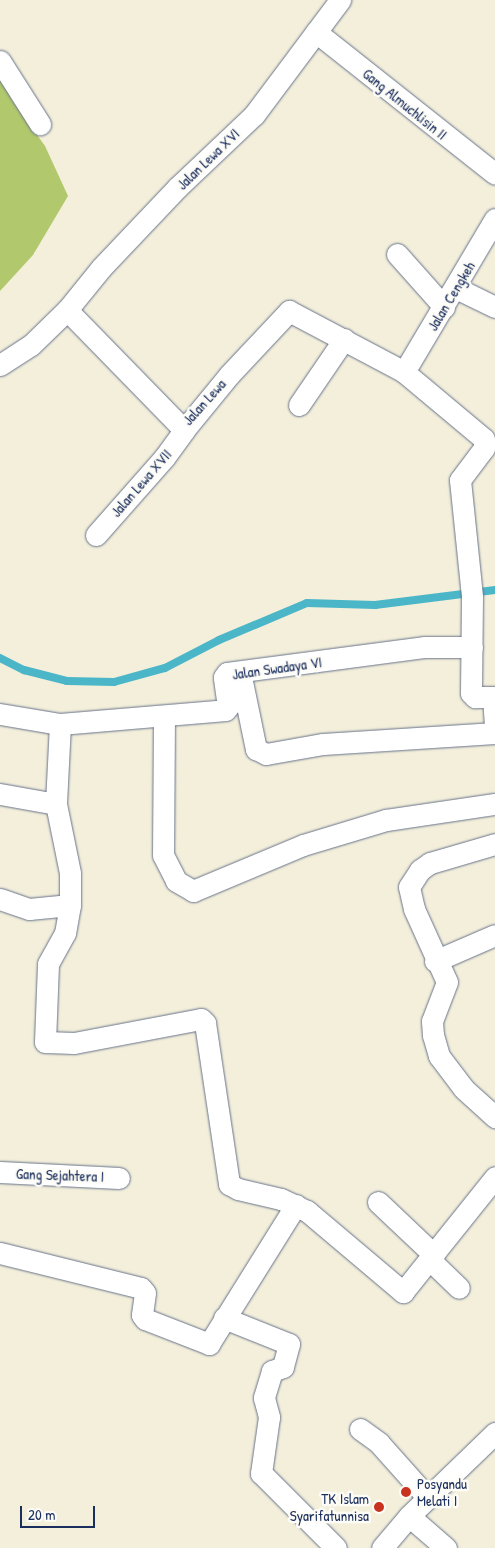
<!DOCTYPE html>
<html>
<head>
<meta charset="utf-8">
<style>
	body { margin:0 }
	#map { position:relative; width:495px; height:1548px; overflow:hidden; background:#f3efdb; font-family:"Patrick Hand",sans-serif }
	div>[style] { position:absolute }
	.green>* { inset:0; background:#b1c86c }
	.stream>* { height:8px; margin:-4px; padding:0 4px; transform-origin:4px; border-radius:4px; background:#4cb6c9 }
	.roads { filter:drop-shadow(0 0 1px #67728a) drop-shadow(0 0 1px #67728a) }
	.minor>* { height:21px; margin:-10.5px; padding:0 10.5px; transform-origin:10.5px; border-radius:10.5px; background:#fff }
	.dots>* { width:14px; height:14px; translate:-50% -50%; box-sizing:border-box; border:2px solid #fdfcf7; border-radius:50% }
	span { translate:-50% -50%; white-space:nowrap; text-align:center; line-height:1.15; -webkit-text-stroke:5px #fdfcf7; paint-order:stroke }
	.street-label { font-size:15px; color:#1b2f5e }
	.poi-label { font-size:15px; color:#1b2f5e }
	.left { translate:0 -50%; text-align:left }
	.right { translate:-100% -50%; text-align:right }
	.scale { position:absolute; left:20px; top:1506px; width:75px; height:22px; box-sizing:border-box; border:2px solid #1b2f5e; border-top:0; padding-left:6px; font-size:15px; line-height:18px; white-space:nowrap; color:#1b2f5e; -webkit-text-stroke:4px #fdfcf7; paint-order:stroke }
</style>
</head>
<body>
<div id="map">
	<div class="green">
		<i style="clip-path:polygon(0 71px,12px 100px,45px 146px,68px 196px,33px 255px,0 291px)"></i>
	</div>
	<div class="stream">
		<i style="left:0;top:658px;width:27px;rotate:27deg"></i>
		<i style="left:24px;top:670px;width:44px;rotate:14.3deg"></i>
		<i style="left:67px;top:681px;width:47px;rotate:1.2deg"></i>
		<i style="left:114px;top:682px;width:53px;rotate:-15.4deg"></i>
		<i style="left:165px;top:668px;width:61px;rotate:-27.4deg"></i>
		<i style="left:219px;top:640px;width:95px;rotate:-22.8deg"></i>
		<i style="left:307px;top:603px;width:68px;rotate:1.7deg"></i>
		<i style="left:375px;top:605px;width:121px;rotate:-7.1deg"></i>
	</div>
	<div class="roads">
		<div class="minor">
			<i style="left:316px;top:32px;width:228px;rotate:38.4deg"></i>
			<i style="left:0;top:61px;width:75px;rotate:57.6deg"></i>
			<i style="left:397px;top:254px;width:71px;rotate:48.4deg"></i>
			<i style="left:456px;top:288px;width:43px;rotate:26deg"></i>
			<i style="left:67px;top:310px;width:54px;rotate:-51deg"></i>
			<i style="left:101px;top:268px;width:112px;rotate:-46.5deg"></i>
			<i style="left:178px;top:187px;width:105px;rotate:-43.5deg"></i>
			<i style="left:254px;top:115px;width:144px;rotate:-53.2deg"></i>
			<i style="left:0;top:365px;width:37px;rotate:-33deg"></i>
			<i style="left:31px;top:345px;width:50px;rotate:-44.2deg"></i>
			<i style="left:67px;top:310px;width:168px;rotate:45.7deg"></i>
			<i style="left:184px;top:430px;width:71px;rotate:-50.7deg"></i>
			<i style="left:229px;top:375px;width:88px;rotate:-46.8deg"></i>
			<i style="left:289px;top:311px;width:130px;rotate:27.9deg"></i>
			<i style="left:404px;top:372px;width:104px;rotate:39.9deg"></i>
			<i style="left:484px;top:439px;width:9px;rotate:90deg"></i>
			<i style="left:484px;top:448px;width:40px;rotate:127deg"></i>
			<i style="left:460px;top:480px;width:118px;rotate:84.1deg"></i>
			<i style="left:472px;top:597px;width:96px;rotate:90.6deg"></i>
			<i style="left:471px;top:693px;width:6px;rotate:45deg"></i>
			<i style="left:475px;top:697px;width:20px"></i>
			<i style="left:404px;top:372px;width:178px;rotate:-59.3deg"></i>
			<i style="left:299px;top:405px;width:80px;rotate:-55.7deg"></i>
			<i style="left:96px;top:535px;width:103px;rotate:-48.6deg"></i>
			<i style="left:164px;top:458px;width:34px;rotate:-54deg"></i>
			<i style="left:240px;top:672px;width:79px;rotate:78.3deg"></i>
			<i style="left:256px;top:749px;width:11px;rotate:27deg"></i>
			<i style="left:266px;top:754px;width:58px;rotate:-10deg"></i>
			<i style="left:323px;top:744px;width:172px;rotate:-3.7deg"></i>
			<i style="left:493px;top:697px;width:28px;rotate:86deg"></i>
			<i style="left:0;top:714px;width:61px;rotate:9.5deg"></i>
			<i style="left:60px;top:724px;width:166px;rotate:-4.8deg"></i>
			<i style="left:225px;top:710px;width:4px;rotate:-45deg"></i>
			<i style="left:228px;top:707px;width:30px;rotate:-98deg"></i>
			<i style="left:224px;top:677px;width:5px;rotate:-53deg"></i>
			<i style="left:227px;top:673px;width:200px;rotate:-7.5deg"></i>
			<i style="left:425px;top:647px;width:47px"></i>
			<i style="left:164px;top:716px;width:139px;rotate:90.4deg"></i>
			<i style="left:163px;top:855px;width:29px;rotate:63deg"></i>
			<i style="left:176px;top:881px;width:20px;rotate:30deg"></i>
			<i style="left:193px;top:891px;width:119px;rotate:-22.7deg"></i>
			<i style="left:303px;top:845px;width:87px;rotate:-16.8deg"></i>
			<i style="left:386px;top:820px;width:110px;rotate:-8.4deg"></i>
			<i style="left:60px;top:724px;width:80px;rotate:92.9deg"></i>
			<i style="left:56px;top:804px;width:70px;rotate:78.5deg"></i>
			<i style="left:70px;top:873px;width:32px;rotate:90deg"></i>
			<i style="left:70px;top:905px;width:28px;rotate:100deg"></i>
			<i style="left:65px;top:933px;width:35px;rotate:119deg"></i>
			<i style="left:48px;top:964px;width:78px;rotate:92.2deg"></i>
			<i style="left:45px;top:1042px;width:29px;rotate:2deg"></i>
			<i style="left:74px;top:1043px;width:129px;rotate:-10.7deg"></i>
			<i style="left:201px;top:1019px;width:6px;rotate:45deg"></i>
			<i style="left:205px;top:1023px;width:163px;rotate:81.5deg"></i>
			<i style="left:229px;top:1184px;width:10px;rotate:29deg"></i>
			<i style="left:238px;top:1189px;width:44px;rotate:13.1deg"></i>
			<i style="left:281px;top:1199px;width:29px;rotate:25deg"></i>
			<i style="left:307px;top:1211px;width:126px;rotate:40.2deg"></i>
			<i style="left:403px;top:1292px;width:147px;rotate:-51.3deg"></i>
			<i style="left:0;top:794px;width:57px;rotate:10.1deg"></i>
			<i style="left:495px;top:844px;width:68px;rotate:163.7deg"></i>
			<i style="left:430px;top:863px;width:12px;rotate:145deg"></i>
			<i style="left:420px;top:870px;width:20px;rotate:123deg"></i>
			<i style="left:409px;top:887px;width:23px;rotate:77deg"></i>
			<i style="left:414px;top:909px;width:80px;rotate:65.7deg"></i>
			<i style="left:447px;top:982px;width:42px;rotate:111deg"></i>
			<i style="left:432px;top:1021px;width:14px;rotate:86deg"></i>
			<i style="left:433px;top:1035px;width:22px;rotate:74deg"></i>
			<i style="left:439px;top:1056px;width:41px;rotate:52.9deg"></i>
			<i style="left:464px;top:1089px;width:42px;rotate:42.1deg"></i>
			<i style="left:0;top:899px;width:31px;rotate:19deg"></i>
			<i style="left:29px;top:909px;width:41px;rotate:-5.6deg"></i>
			<i style="left:435px;top:961px;width:65px;rotate:-23.4deg"></i>
			<i style="left:0;top:1172px;width:119px;rotate:2.9deg"></i>
			<i style="left:378px;top:1202px;width:77px;rotate:43.4deg"></i>
			<i style="left:0;top:1253px;width:145px;rotate:13.9deg"></i>
			<i style="left:141px;top:1288px;width:6px;rotate:51deg"></i>
			<i style="left:145px;top:1293px;width:22px;rotate:98deg"></i>
			<i style="left:142px;top:1315px;width:5px;rotate:53deg"></i>
			<i style="left:145px;top:1319px;width:69px;rotate:21.3deg"></i>
			<i style="left:209px;top:1344px;width:164px;rotate:-58deg"></i>
			<i style="left:430px;top:1260px;width:40px;rotate:44deg"></i>
			<i style="left:224px;top:1318px;width:70px;rotate:21.8deg"></i>
			<i style="left:289px;top:1344px;width:24px;rotate:105deg"></i>
			<i style="left:283px;top:1367px;width:12px;rotate:160deg"></i>
			<i style="left:272px;top:1371px;width:28px;rotate:107deg"></i>
			<i style="left:264px;top:1398px;width:20px;rotate:75deg"></i>
			<i style="left:269px;top:1417px;width:57px;rotate:98.1deg"></i>
			<i style="left:261px;top:1473px;width:106px;rotate:45deg"></i>
			<i style="left:360px;top:1429px;width:24px;rotate:36deg"></i>
			<i style="left:379px;top:1443px;width:74px;rotate:48.3deg"></i>
			<i style="left:409px;top:1516px;width:49px;rotate:40.9deg"></i>
			<i style="left:382px;top:1548px;width:42px;rotate:-49.8deg"></i>
			<i style="left:409px;top:1516px;width:120px;rotate:-44deg"></i>
		</div>
	</div>
	<div class="dots">
		<i style="left:406px;top:1492px;background:#c8321e"></i>
		<i style="left:379px;top:1507px;background:#c8321e"></i>
	</div>
	<div class="street-label">
		<span style="left:405px;top:104px;rotate:39deg">Gang Almuchlisin II</span>
		<span style="left:208px;top:159px;rotate:-44deg">Jalan Lewa XVI</span>
		<span style="left:451px;top:296px;rotate:-59deg">Jalan Cengkeh</span>
		<span style="left:204px;top:402px;rotate:-48deg">Jalan Lewa</span>
		<span style="left:141px;top:483px;rotate:-49deg">Jalan Lewa XVII</span>
		<span style="left:277px;top:668px;rotate:-8deg">Jalan Swadaya VI</span>
		<span style="left:60px;top:1175px;rotate:2deg">Gang Sejahtera I</span>
	</div>
	<div class="poi-label">
		<span class="left" style="left:417px;top:1492px">Posyandu<br>Melati I</span>
		<span class="right" style="left:369px;top:1507px">TK Islam<br>Syarifatunnisa</span>
	</div>
	<div class="scale">20 m</div>
</div>
</body>
</html>
